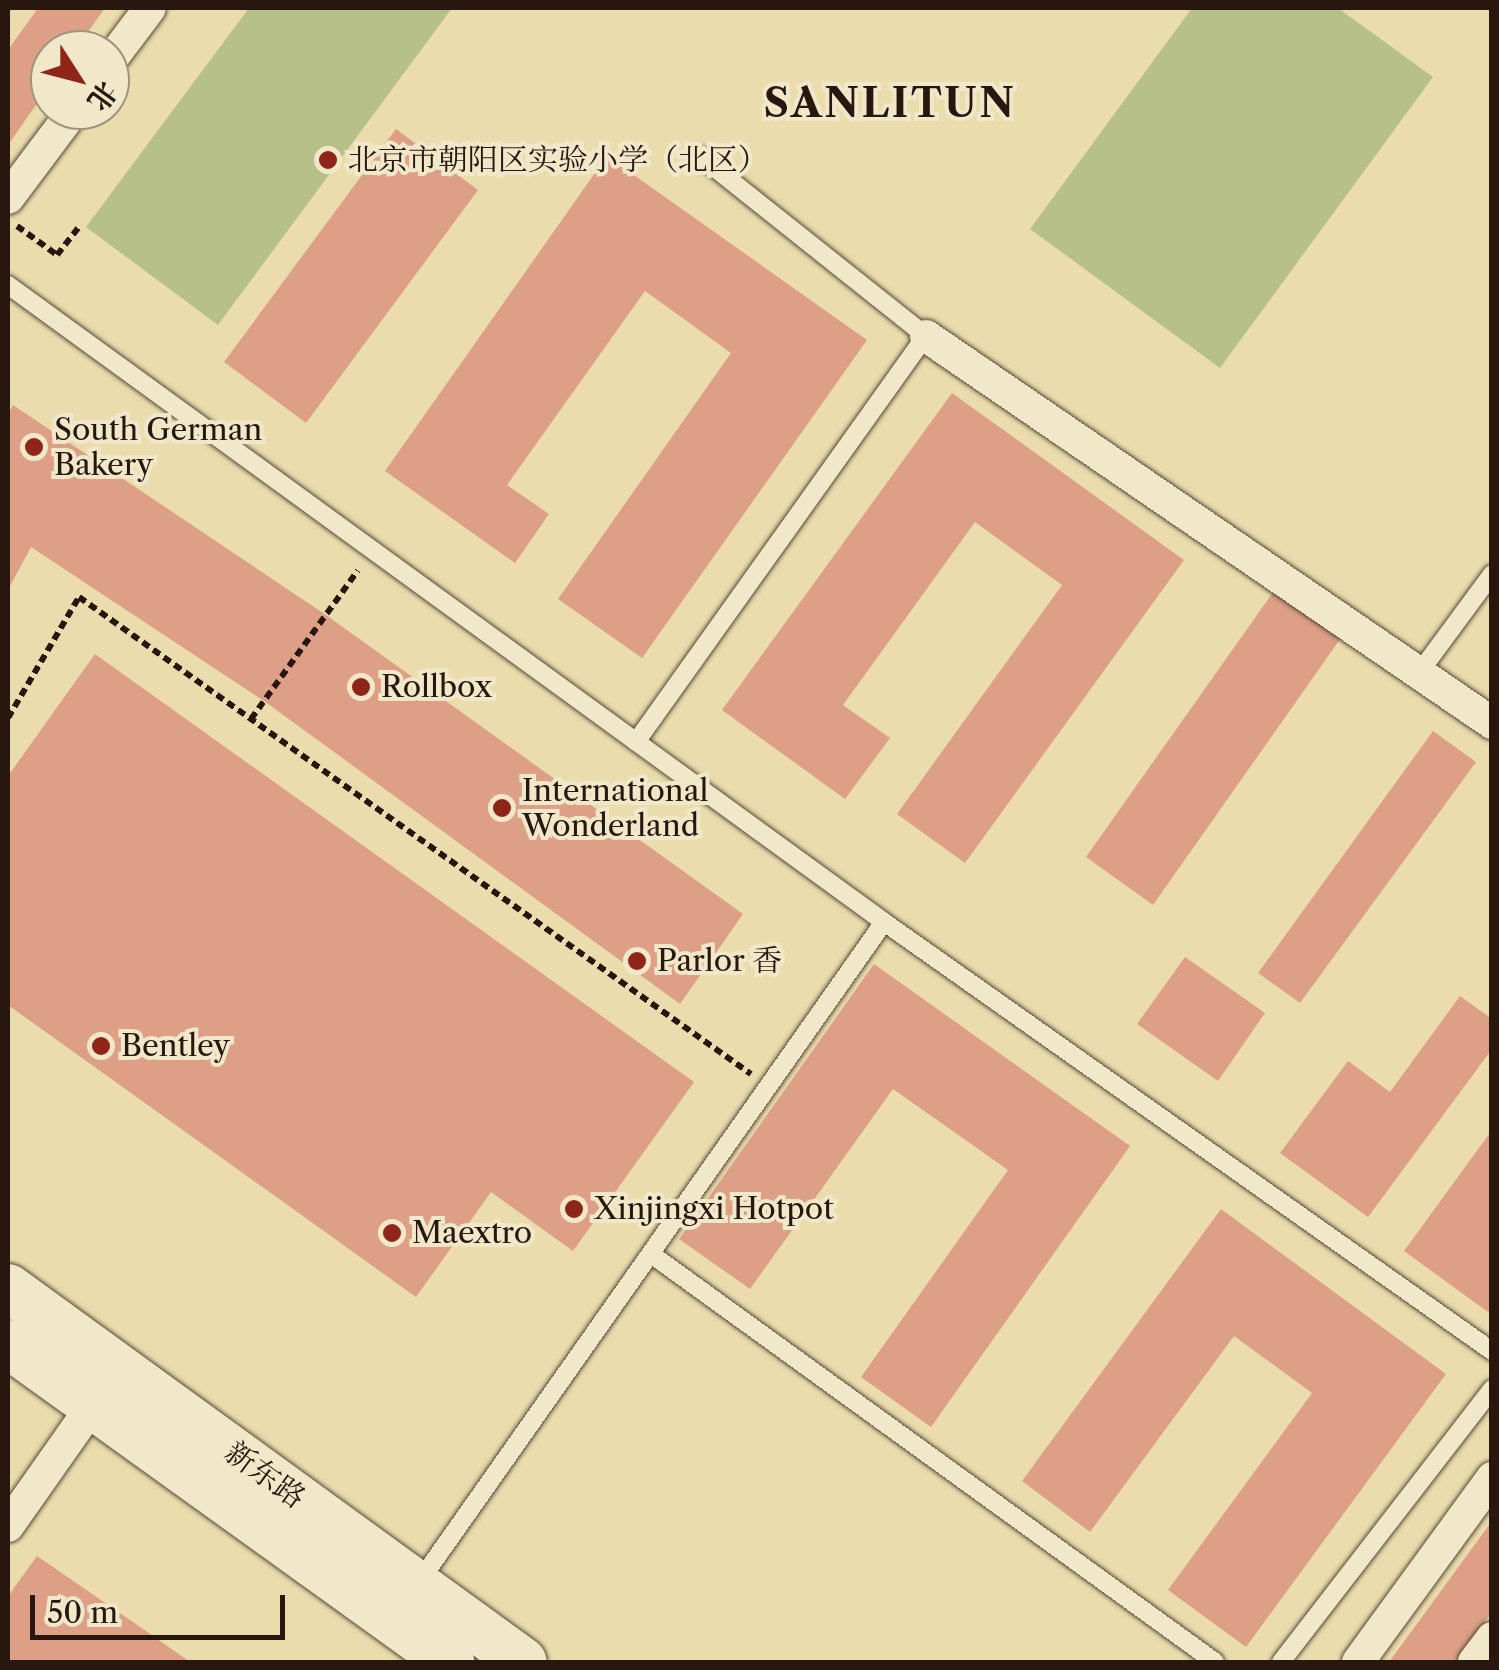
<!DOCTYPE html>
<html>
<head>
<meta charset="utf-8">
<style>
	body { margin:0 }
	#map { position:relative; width:1499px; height:1670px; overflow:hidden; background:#eadcad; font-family:"Libre Caslon Text","Noto Serif SC",serif }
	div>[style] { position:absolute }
	.green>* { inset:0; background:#b8c089 }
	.building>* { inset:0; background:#dda087 }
	.path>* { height:6px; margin-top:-3px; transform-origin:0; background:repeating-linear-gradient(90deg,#28170f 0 8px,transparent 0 13px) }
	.roads { filter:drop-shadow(0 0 2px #584836) drop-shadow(0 0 2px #584836) }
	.service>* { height:18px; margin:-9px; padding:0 9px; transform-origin:9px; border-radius:9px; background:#f1e8ca }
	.minor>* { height:32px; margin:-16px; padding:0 16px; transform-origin:16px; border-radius:16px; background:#f1e8ca }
	.secondary>* { height:48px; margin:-24px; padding:0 24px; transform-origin:24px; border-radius:24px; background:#f1e8ca }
	.dots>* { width:28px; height:28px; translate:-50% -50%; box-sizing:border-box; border:5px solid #f1e8ca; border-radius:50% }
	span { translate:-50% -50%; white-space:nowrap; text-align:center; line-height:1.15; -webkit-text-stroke:8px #f1e8ca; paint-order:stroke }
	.poi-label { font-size:30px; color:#28170f }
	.left { translate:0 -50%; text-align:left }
	.street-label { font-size:30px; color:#28170f }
	.district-label { font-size:40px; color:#28170f; font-weight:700; letter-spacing:2.5px }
	.frame { position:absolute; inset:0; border:10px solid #28170f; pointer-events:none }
	.north { position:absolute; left:30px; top:30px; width:100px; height:100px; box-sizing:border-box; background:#f1e8ca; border:2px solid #a1947f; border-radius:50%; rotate:126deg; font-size:28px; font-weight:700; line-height:40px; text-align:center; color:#28170f }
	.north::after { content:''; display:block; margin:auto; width:35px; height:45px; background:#8f2418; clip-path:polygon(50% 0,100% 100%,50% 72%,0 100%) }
	.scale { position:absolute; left:30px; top:1595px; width:255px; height:45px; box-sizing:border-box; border:5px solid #28170f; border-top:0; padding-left:12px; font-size:30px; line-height:35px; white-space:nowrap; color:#28170f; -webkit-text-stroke:8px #f1e8ca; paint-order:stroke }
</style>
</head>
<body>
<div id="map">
	<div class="green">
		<i style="clip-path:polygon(249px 8px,452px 8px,218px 325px,86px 227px)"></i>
		<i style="clip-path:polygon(1192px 8px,1338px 8px,1433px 77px,1220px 368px,1030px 229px)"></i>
	</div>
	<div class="building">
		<i style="clip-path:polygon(38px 8px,105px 8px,75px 50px,50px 50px,50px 85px,8px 145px,8px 50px)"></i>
		<i style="clip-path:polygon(396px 129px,478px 190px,306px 423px,224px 362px)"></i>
		<i style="clip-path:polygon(607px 156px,867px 340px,642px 658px,558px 599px,731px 353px,645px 291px,507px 485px,549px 514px,515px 563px,385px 471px)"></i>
		<i style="clip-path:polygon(952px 393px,1184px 560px,965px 863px,897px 814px,1062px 585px,975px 522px,843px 705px,890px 738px,845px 799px,722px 710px)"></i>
		<i style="clip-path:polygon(13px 405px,326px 615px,743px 914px,680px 1004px,264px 701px,31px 547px,8px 590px,8px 414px)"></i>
		<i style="clip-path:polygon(1276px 588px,1343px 635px,1153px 905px,1086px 857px)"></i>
		<i style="clip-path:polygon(95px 654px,694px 1082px,573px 1251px,491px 1192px,416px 1297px,8px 1005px,8px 776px)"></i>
		<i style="clip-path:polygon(1433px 731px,1476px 762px,1300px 1003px,1258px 973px)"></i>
		<i style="clip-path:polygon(1185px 957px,1265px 1013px,1218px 1081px,1137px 1024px)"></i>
		<i style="clip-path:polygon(874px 964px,1130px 1146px,931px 1427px,861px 1377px,1008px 1170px,893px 1089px,750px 1289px,679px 1239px)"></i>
		<i style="clip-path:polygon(1460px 996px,1492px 1019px,1492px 1049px,1368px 1217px,1280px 1153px,1348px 1061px,1390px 1092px)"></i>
		<i style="clip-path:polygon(1492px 1130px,1492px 1307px,1488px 1312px,1404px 1251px)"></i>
		<i style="clip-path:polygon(1221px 1209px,1446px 1374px,1246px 1647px,1168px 1590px,1312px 1393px,1234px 1336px,1090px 1532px,1022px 1481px)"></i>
		<i style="clip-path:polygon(1492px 1521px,1492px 1612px,1455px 1662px,1389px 1662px)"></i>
		<i style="clip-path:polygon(37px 1556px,146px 1631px,190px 1662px,8px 1662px,8px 1596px)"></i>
	</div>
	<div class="path">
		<i style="left:17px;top:226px;width:49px;rotate:35.9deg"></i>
		<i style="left:57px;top:255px;width:37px;rotate:-52deg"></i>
		<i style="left:8px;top:718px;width:140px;rotate:-59.6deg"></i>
		<i style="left:79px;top:597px;width:824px;rotate:35.37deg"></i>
		<i style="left:251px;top:719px;width:183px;rotate:-54.3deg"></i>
	</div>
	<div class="roads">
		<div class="service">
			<i style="left:8px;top:285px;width:1083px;rotate:36.02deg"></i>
			<i style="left:884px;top:922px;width:811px;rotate:125.16deg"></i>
			<i style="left:1419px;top:673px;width:123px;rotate:-53.6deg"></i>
			<i style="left:636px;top:742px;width:499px;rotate:-54.5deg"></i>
			<i style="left:926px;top:336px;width:289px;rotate:-141.5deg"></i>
			<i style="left:884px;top:922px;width:744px;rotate:35.21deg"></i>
			<i style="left:651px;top:1254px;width:696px;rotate:35.88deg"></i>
			<i style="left:1281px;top:1662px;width:345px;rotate:-52.3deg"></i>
		</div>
		<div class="minor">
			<i style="left:110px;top:61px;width:66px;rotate:-53deg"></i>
			<i style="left:8px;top:198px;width:110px;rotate:-53.1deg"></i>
			<i style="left:926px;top:336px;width:686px;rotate:34.36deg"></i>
			<i style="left:8px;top:1526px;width:148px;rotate:-54.9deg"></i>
			<i style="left:1358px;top:1662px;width:228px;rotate:-53.9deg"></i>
			<i style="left:1474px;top:1662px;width:30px;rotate:-53deg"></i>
		</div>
		<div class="secondary">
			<i style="left:8px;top:1288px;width:636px;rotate:35.99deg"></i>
			<i style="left:8px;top:1344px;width:545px;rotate:35.73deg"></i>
		</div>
	</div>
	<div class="dots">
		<i style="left:328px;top:160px;background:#8f2418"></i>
		<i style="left:34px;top:447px;background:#8f2418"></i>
		<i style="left:361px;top:687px;background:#8f2418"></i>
		<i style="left:502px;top:808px;background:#8f2418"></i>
		<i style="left:637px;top:961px;background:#8f2418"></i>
		<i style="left:101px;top:1046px;background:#8f2418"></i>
		<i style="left:574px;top:1209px;background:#8f2418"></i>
		<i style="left:392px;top:1233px;background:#8f2418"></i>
	</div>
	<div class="poi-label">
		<span class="left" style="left:348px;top:160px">北京市朝阳区实验小学（北区）</span>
		<span class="left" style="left:54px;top:447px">South German<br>Bakery</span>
		<span class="left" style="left:381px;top:687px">Rollbox</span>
		<span class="left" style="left:522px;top:808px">International<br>Wonderland</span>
		<span class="left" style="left:657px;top:961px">Parlor 香</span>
		<span class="left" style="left:121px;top:1046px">Bentley</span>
		<span class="left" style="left:594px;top:1209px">Xinjingxi Hotpot</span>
		<span class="left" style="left:412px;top:1233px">Maextro</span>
	</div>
	<div class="street-label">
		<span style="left:265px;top:1475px;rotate:36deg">新东路</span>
	</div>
	<div class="district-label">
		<span style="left:890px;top:103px">SANLITUN</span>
	</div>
	<div class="frame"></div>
	<div class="north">北</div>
	<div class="scale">50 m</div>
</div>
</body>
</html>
